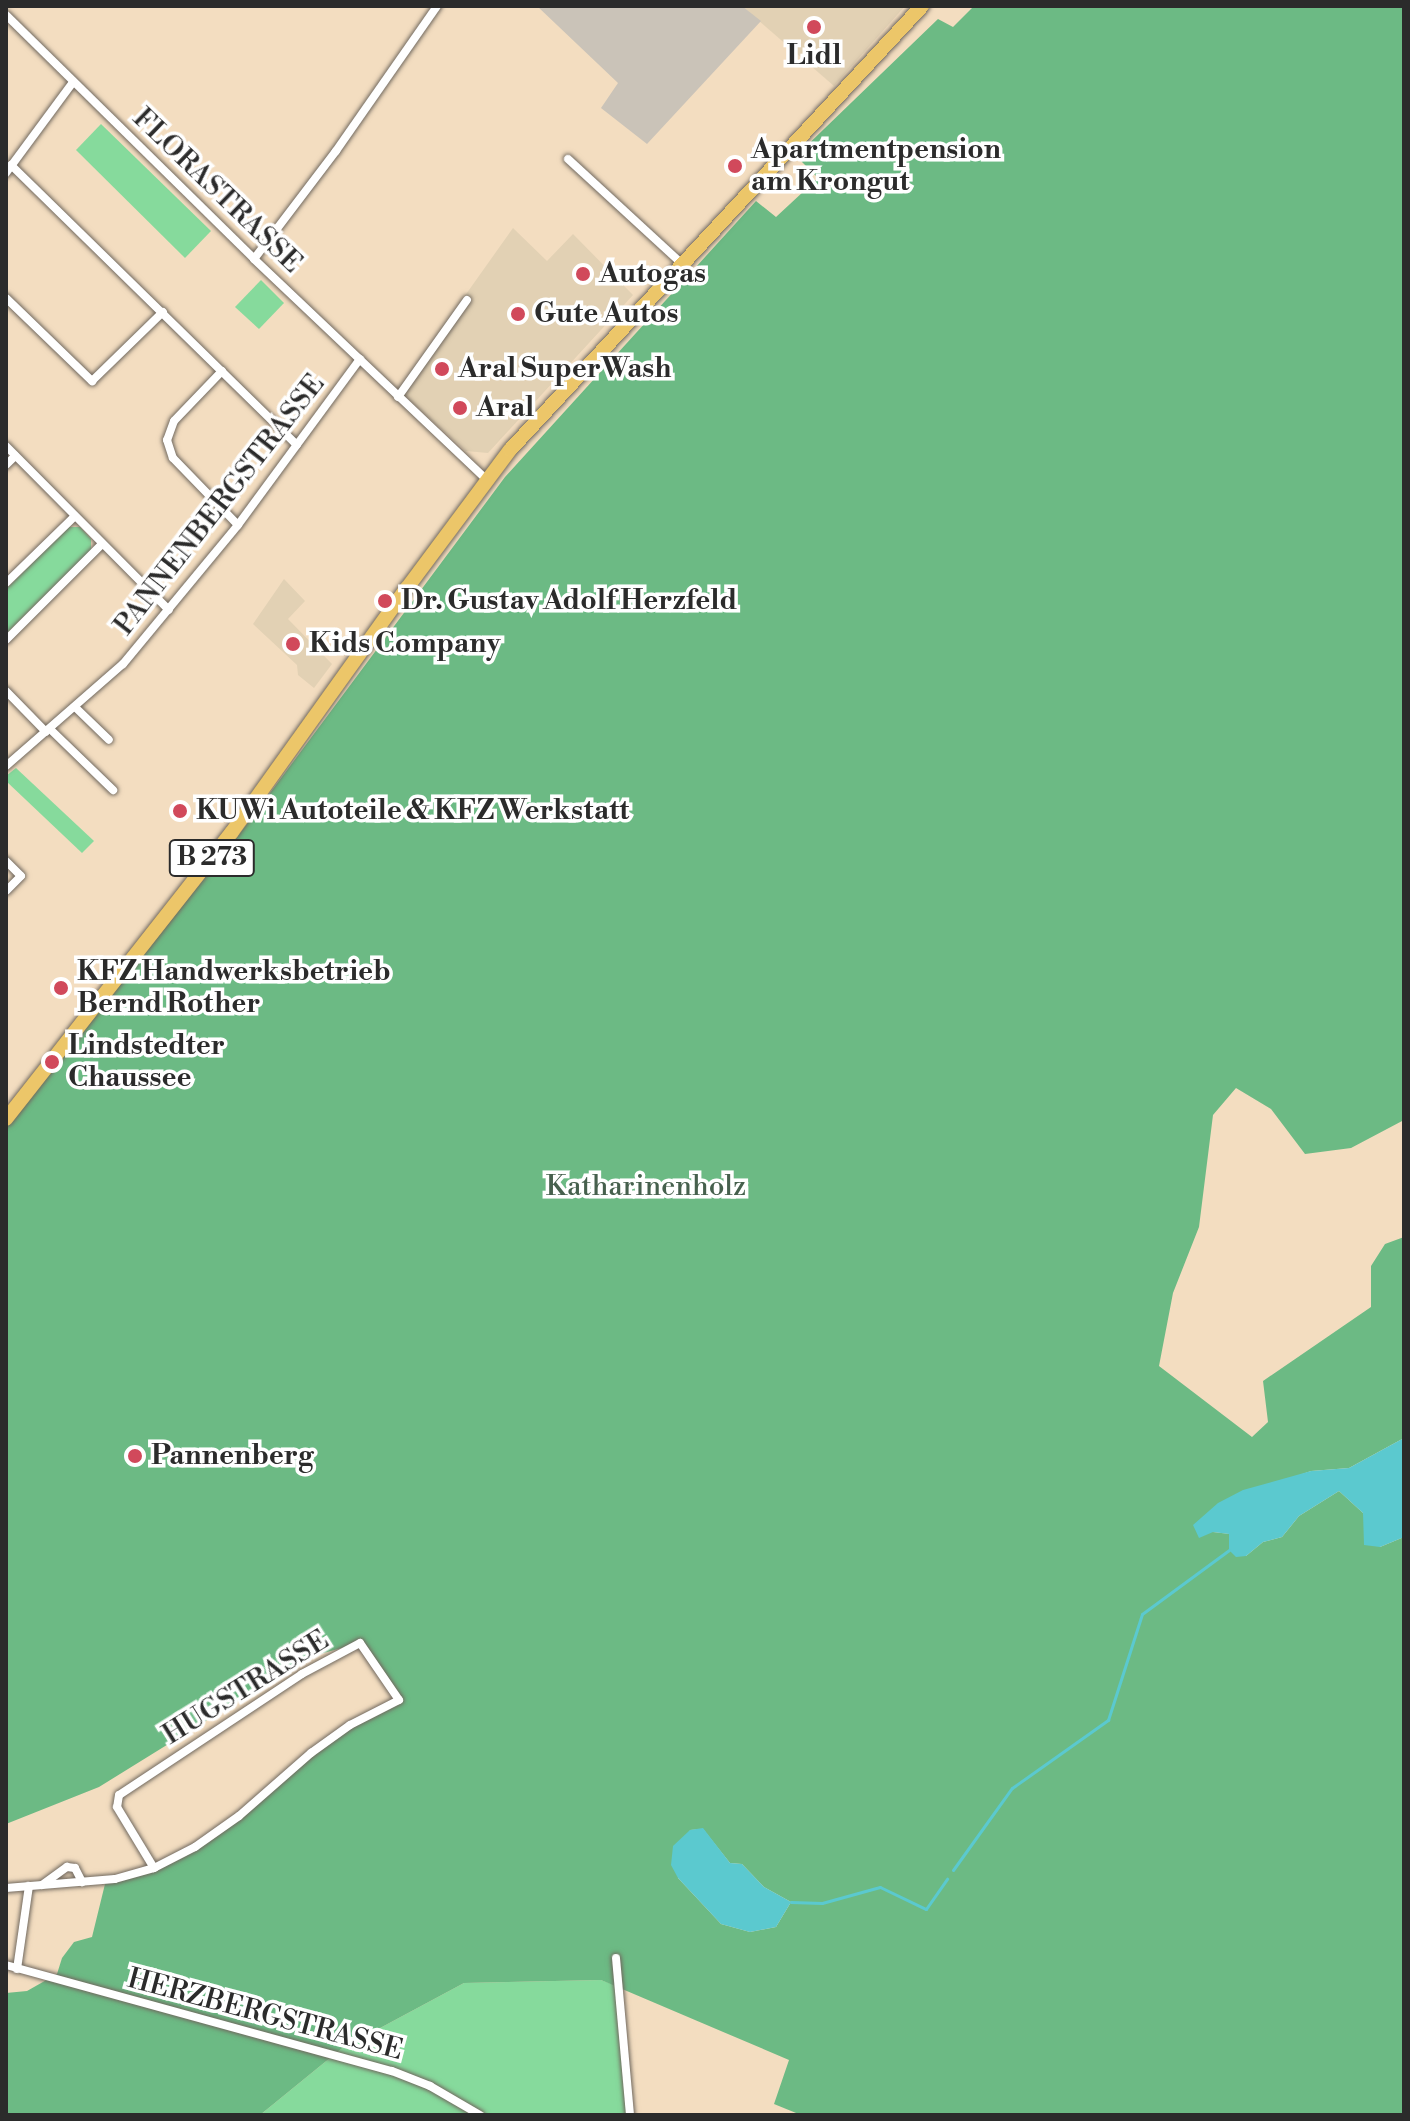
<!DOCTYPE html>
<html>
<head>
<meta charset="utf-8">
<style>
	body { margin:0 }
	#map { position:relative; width:1410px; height:2121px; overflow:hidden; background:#f3ddc0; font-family:"Libre Bodoni",serif }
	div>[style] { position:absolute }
	.built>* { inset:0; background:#e2d1b4 }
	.industrial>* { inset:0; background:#cac3b8 }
	.green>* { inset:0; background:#86da9c }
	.forest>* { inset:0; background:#6cba84 }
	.water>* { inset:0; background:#5bc9cf }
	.stream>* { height:3px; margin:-1.5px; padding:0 1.5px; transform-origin:1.5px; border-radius:1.5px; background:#5bc9cf }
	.roads { filter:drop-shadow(0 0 2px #71695f) drop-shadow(0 0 2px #71695f) }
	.street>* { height:8px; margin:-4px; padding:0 4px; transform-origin:4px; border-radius:4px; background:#fff }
	.primary>* { height:14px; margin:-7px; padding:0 7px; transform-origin:7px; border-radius:7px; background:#ecc669 }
	.dots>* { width:22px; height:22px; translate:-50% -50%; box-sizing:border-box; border:4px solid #fff; border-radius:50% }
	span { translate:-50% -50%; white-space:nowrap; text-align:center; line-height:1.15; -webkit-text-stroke:7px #fff; paint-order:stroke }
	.shield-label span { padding:2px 6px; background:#fff; border:2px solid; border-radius:6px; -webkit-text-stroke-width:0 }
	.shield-label { font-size:26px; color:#2b2b2b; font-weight:700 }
	.poi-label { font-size:28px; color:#2b2b2b; font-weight:700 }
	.left { translate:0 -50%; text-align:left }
	.street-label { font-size:28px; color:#2b2b2b }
	.park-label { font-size:28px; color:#46604d }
	.frame { position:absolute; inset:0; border:8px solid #2b2b2b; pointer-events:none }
</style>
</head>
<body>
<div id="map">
	<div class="built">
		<i style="clip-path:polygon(742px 6px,905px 6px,834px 86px)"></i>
		<i style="clip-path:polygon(513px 228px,547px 261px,573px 234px,633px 295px,488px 453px,466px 451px,398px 390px)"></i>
		<i style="clip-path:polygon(284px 579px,305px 601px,288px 619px,332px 664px,314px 688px,298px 675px,297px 665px,253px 624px)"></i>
	</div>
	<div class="industrial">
		<i style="clip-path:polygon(537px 6px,742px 6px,761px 21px,647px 144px,601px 108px,618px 83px)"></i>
	</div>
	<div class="green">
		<i style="clip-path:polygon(101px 124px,211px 231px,185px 258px,76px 150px)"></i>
		<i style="clip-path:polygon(261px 280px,284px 303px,259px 329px,235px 307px)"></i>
		<i style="clip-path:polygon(69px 527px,80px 527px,91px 539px,91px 550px,6px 634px,6px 589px)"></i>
		<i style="clip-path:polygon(16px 768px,94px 841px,82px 853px,6px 781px,6px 776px)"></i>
		<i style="clip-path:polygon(601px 1980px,619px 1987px,630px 2115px,260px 2115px,341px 2049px,464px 1983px)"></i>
	</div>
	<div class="forest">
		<i style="clip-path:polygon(evenodd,974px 6px,1404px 6px,1404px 1120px,1351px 1148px,1305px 1154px,1271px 1109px,1236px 1088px,1213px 1115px,1199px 1227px,1173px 1293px,1159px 1366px,1252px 1437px,1268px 1422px,1263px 1381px,1371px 1307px,1371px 1266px,1385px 1244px,1404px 1237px,1404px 1438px,1349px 1468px,1311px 1471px,1291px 1478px,1213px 1532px,1230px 1534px,1246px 1556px,1263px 1542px,1282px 1537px,1299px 1516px,1339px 1491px,1363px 1513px,1380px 1547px,1404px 1537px,1404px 2115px,801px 2115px,774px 2104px,789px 2060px,601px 1980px,464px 1983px,341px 2049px,260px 2115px,6px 2115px,6px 1993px,27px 1991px,57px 1974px,62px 1958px,74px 1942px,92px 1937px,105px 1884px,154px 1868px,195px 1847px,311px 1753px,398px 1701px,360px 1643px,309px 1657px,99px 1787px,6px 1824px,6px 1128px,238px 836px,505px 477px,756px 201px,776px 217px,818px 178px,796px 156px,938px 19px,953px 27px,974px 6px,703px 1829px,730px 1863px,742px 1864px,764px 1887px,791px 1902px,776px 1927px,750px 1932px,721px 1924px,678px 1878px,690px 1830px,703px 1829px)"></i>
	</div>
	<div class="water">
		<i style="clip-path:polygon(1404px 1438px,1404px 1537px,1380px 1547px,1364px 1545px,1363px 1513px,1339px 1491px,1299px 1516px,1282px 1537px,1263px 1542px,1246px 1556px,1236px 1557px,1229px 1550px,1229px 1534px,1213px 1532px,1199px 1538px,1193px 1525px,1218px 1503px,1243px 1490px,1311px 1471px,1349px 1468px)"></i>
		<i style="clip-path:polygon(703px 1828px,730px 1863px,742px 1864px,764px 1887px,791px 1902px,776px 1927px,750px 1932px,721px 1924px,678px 1878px,671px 1865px,673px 1846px,690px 1830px)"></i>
	</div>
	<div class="stream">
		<i style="left:953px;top:1870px;width:101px;rotate:-54.3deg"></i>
		<i style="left:1012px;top:1788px;width:118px;rotate:-35.3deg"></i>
		<i style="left:1108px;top:1720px;width:111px;rotate:-72.2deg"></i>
		<i style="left:1142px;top:1614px;width:108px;rotate:-36.3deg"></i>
		<i style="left:791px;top:1902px;width:31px;rotate:2deg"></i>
		<i style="left:822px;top:1903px;width:60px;rotate:-15.4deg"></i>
		<i style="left:880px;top:1887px;width:51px;rotate:25.6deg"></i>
		<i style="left:926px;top:1909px;width:37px;rotate:-55deg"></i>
	</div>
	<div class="roads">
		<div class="street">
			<i style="left:6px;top:15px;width:348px;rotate:44.5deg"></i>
			<i style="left:254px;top:259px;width:321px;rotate:43.5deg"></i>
			<i style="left:568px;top:159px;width:155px;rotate:42.6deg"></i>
			<i style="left:11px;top:165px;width:400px;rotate:44.4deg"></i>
			<i style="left:6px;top:173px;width:113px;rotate:-53.6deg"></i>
			<i style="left:254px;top:259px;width:136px;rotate:-52.8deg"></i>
			<i style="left:336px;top:151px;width:177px;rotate:-55.1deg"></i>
			<i style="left:6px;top:298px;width:120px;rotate:44deg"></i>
			<i style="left:92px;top:381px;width:99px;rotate:-44.2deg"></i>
			<i style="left:222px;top:371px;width:69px;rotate:133.8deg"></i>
			<i style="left:174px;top:421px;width:20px;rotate:110deg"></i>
			<i style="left:167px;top:440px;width:19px;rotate:72deg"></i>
			<i style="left:173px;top:458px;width:93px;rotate:45.9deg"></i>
			<i style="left:398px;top:397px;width:119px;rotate:-54.6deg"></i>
			<i style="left:6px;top:446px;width:231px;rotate:45.2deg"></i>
			<i style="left:6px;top:465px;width:13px;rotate:-45deg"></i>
			<i style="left:6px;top:583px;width:96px;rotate:-44.2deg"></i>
			<i style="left:6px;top:640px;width:136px;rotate:-45deg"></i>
			<i style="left:6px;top:691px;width:57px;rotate:45.7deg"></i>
			<i style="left:75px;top:707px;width:47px;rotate:44.1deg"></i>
			<i style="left:50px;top:729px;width:88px;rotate:44.1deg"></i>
			<i style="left:6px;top:766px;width:155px;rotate:-41.1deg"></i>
			<i style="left:123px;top:664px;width:180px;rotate:-50.4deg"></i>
			<i style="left:238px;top:525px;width:206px;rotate:-53.7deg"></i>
			<i style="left:6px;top:861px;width:21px;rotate:45deg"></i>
			<i style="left:21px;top:876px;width:21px;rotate:135deg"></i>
			<i style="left:42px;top:1885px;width:31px;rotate:-36deg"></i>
			<i style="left:67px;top:1867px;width:8px;rotate:7deg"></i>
			<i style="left:75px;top:1868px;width:16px;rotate:63deg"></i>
			<i style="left:6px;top:1888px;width:109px;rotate:-4.7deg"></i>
			<i style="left:115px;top:1879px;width:41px;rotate:-15.8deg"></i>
			<i style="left:154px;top:1868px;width:46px;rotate:-27.1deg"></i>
			<i style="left:195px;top:1847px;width:54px;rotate:-35.2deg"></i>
			<i style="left:239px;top:1816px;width:96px;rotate:-41.2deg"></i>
			<i style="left:311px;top:1753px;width:48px;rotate:-35.7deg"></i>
			<i style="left:350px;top:1725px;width:55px;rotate:-27deg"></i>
			<i style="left:399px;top:1700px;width:69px;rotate:-124.4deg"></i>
			<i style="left:360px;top:1643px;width:66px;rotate:151.9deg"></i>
			<i style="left:302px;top:1674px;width:219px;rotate:146.5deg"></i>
			<i style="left:119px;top:1795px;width:12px;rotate:99deg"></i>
			<i style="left:117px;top:1807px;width:71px;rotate:58.8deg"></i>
			<i style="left:616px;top:1958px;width:158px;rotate:84.9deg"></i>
			<i style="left:6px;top:1965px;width:400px;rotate:15.4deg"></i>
			<i style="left:392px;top:2071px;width:41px;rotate:21.5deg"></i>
			<i style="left:430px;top:2086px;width:58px;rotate:30.1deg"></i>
			<i style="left:17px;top:1969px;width:84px;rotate:-81.8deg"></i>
		</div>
		<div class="primary">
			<i style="left:6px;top:1119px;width:365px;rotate:-51.8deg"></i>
			<i style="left:232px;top:832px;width:300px;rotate:-54.4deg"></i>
			<i style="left:407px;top:588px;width:172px;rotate:-53.3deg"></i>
			<i style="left:510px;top:450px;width:606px;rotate:-47.14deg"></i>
		</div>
	</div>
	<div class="dots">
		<i style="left:814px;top:27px;background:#d1495b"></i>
		<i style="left:735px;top:166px;background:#d1495b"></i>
		<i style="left:583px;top:274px;background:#d1495b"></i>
		<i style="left:518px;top:314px;background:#d1495b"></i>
		<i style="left:442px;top:369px;background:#d1495b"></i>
		<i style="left:460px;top:408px;background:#d1495b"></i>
		<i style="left:385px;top:601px;background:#d1495b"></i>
		<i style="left:293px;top:644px;background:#d1495b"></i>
		<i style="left:180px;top:811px;background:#d1495b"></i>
		<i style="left:61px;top:988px;background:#d1495b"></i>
		<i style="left:52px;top:1062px;background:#d1495b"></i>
		<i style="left:135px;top:1456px;background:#d1495b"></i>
	</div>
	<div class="shield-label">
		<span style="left:212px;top:858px">B 273</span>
	</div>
	<div class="poi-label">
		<span style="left:814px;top:56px">Lidl</span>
		<span class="left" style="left:751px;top:166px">Apartmentpension<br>am Krongut</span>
		<span class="left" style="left:599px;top:274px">Autogas</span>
		<span class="left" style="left:534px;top:314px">Gute Autos</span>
		<span class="left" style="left:458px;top:369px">Aral SuperWash</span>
		<span class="left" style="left:476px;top:408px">Aral</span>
		<span class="left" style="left:401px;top:601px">Dr. Gustav Adolf Herzfeld</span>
		<span class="left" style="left:309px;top:644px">Kids Company</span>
		<span class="left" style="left:196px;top:811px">KUWi Autoteile &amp; KFZ Werkstatt</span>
		<span class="left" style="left:77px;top:988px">KFZ Handwerksbetrieb<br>Bernd Rother</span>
		<span class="left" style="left:68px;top:1062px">Lindstedter<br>Chaussee</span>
		<span class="left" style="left:151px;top:1456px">Pannenberg</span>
	</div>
	<div class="street-label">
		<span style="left:217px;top:191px;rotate:44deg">FLORASTRASSE</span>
		<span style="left:220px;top:505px;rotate:-52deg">PANNENBERGSTRASSE</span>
		<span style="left:246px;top:1688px;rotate:-32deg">HUGSTRASSE</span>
		<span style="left:265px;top:2015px;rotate:15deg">HERZBERGSTRASSE</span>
	</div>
	<div class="park-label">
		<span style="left:646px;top:1187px">Katharinenholz</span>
	</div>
	<div class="frame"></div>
</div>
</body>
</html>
